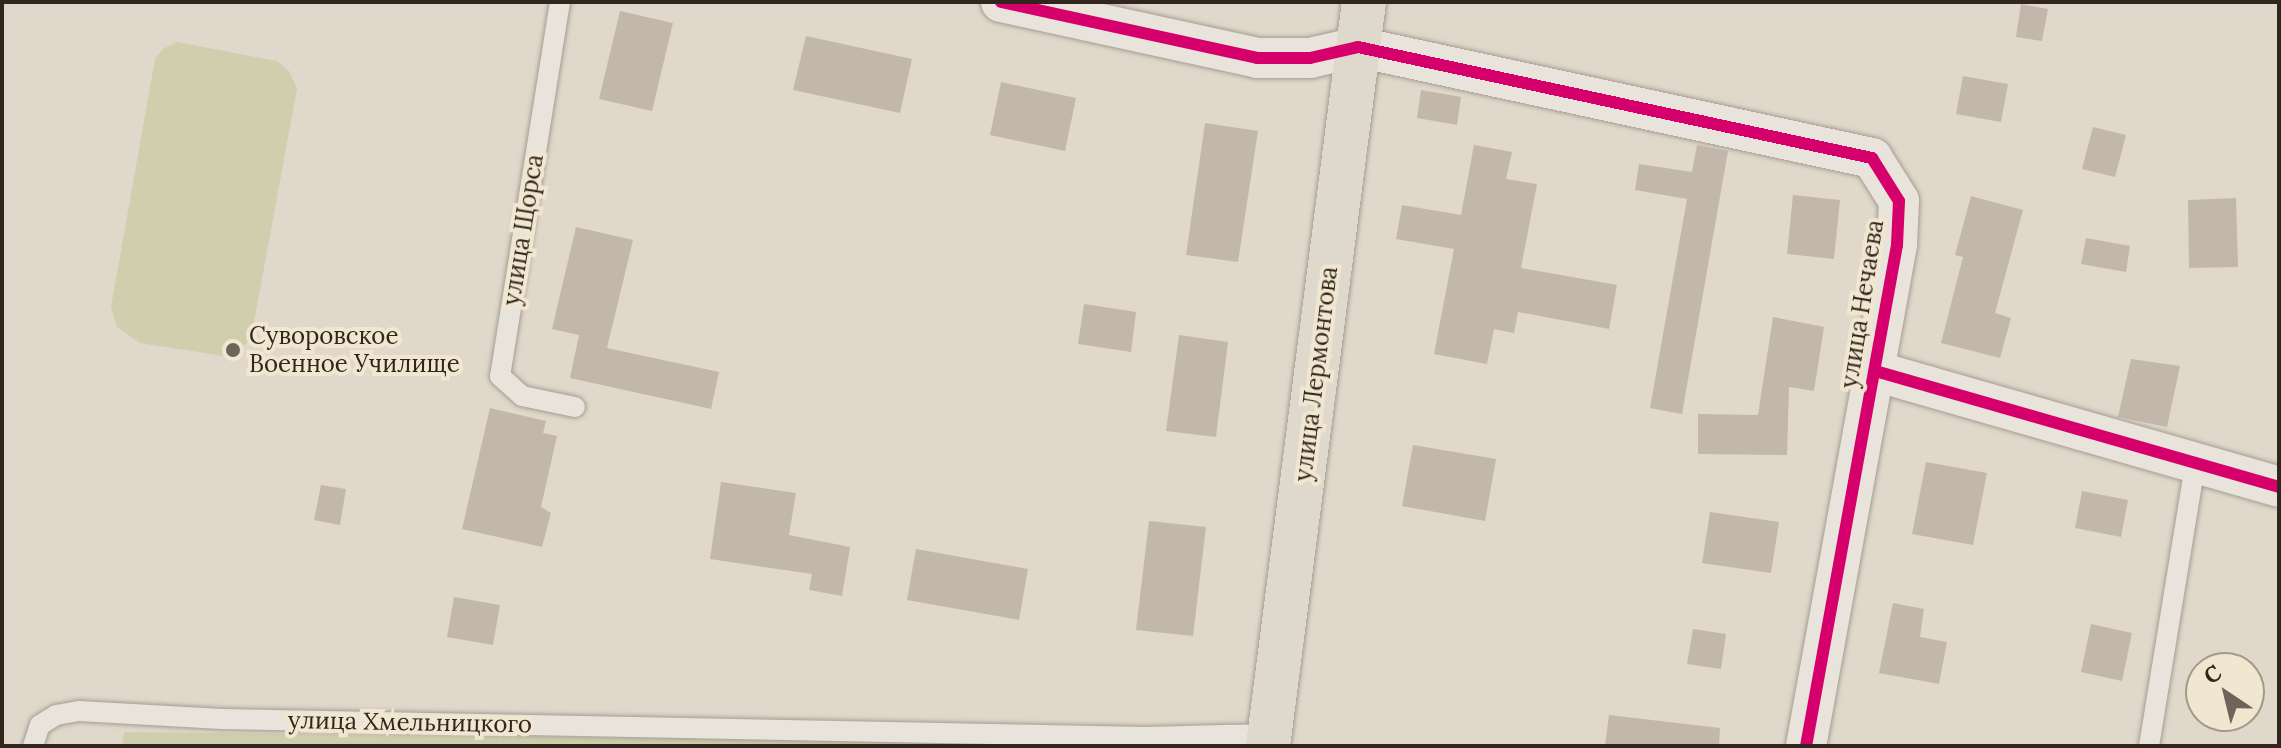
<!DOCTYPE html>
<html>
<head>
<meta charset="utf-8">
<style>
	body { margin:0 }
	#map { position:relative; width:2281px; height:748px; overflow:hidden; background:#e0d8ca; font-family:Lora,serif }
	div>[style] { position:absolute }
	.green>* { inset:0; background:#cfcead }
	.building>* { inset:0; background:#c3b7ab }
	.roads { filter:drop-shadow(0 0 2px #a59d93) drop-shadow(0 0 2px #a59d93) }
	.service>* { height:20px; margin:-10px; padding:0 10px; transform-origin:10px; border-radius:10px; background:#e8e4db }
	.minor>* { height:40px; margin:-20px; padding:0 20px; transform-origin:20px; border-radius:20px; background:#e8e4db }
	.primary>* { height:44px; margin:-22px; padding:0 22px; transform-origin:22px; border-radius:22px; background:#dfd9cd }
	.cycleway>* { height:12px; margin:-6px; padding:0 6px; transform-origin:6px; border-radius:6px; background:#d6006c }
	.dots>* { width:22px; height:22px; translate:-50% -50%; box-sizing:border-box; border:4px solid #f1e6d0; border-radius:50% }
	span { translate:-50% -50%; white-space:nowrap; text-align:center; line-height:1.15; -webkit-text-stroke:8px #f1e6d0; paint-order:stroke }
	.street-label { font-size:24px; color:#31261d }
	.poi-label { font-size:24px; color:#31261d }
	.left { translate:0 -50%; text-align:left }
	.frame { position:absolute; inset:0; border:4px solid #31261d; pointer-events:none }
	.north { position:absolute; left:2185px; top:652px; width:80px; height:80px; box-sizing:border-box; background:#f1e6d0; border:2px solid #a49988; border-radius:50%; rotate:325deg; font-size:22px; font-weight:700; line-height:32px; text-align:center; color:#31261d }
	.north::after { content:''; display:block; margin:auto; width:28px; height:36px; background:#6e645a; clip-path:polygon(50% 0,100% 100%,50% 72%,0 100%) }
</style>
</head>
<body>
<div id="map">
	<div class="green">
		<i style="clip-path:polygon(177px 42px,277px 61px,289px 71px,297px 89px,251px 338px,241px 349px,224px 356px,140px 343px,117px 327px,111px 307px,155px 59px,163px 49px)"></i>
		<i style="clip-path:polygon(124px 732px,1204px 744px,122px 746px)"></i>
	</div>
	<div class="building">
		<i style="clip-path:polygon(2021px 4px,2048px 9px,2042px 41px,2016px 37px)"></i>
		<i style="clip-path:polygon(620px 11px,673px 23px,652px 111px,599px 99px)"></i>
		<i style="clip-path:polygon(806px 36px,912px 59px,900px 113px,793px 90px)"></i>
		<i style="clip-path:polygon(1963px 76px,2008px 84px,2001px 122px,1956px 114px)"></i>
		<i style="clip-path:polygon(1001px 82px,1076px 98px,1065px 151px,990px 135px)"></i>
		<i style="clip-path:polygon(1421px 90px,1461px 97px,1457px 125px,1417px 118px)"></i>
		<i style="clip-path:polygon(1205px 123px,1258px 131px,1238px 262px,1186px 255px)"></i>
		<i style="clip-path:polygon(2093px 127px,2126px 135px,2115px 177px,2082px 169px)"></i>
		<i style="clip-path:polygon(1474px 145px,1512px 152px,1506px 179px,1537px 184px,1521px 268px,1617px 285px,1609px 329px,1518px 312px,1514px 333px,1494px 329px,1487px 364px,1434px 354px,1454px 249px,1396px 239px,1402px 205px,1461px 215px)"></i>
		<i style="clip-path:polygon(1697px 145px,1728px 151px,1682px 414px,1650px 408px,1687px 199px,1635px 190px,1639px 164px,1692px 172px)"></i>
		<i style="clip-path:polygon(1793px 195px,1840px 200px,1834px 259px,1787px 254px)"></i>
		<i style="clip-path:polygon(1971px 196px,2023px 210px,1995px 313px,2011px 318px,2000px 358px,1941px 343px,1963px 257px,1955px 255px)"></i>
		<i style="clip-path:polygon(2236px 198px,2238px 267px,2189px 268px,2188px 200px)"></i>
		<i style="clip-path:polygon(576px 227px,633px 240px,607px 348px,719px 372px,711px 409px,570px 378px,579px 335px,552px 329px)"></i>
		<i style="clip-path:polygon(2086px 238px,2130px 246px,2126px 272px,2081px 264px)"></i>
		<i style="clip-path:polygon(1084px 304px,1136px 312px,1131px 352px,1078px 344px)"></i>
		<i style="clip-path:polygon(1773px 317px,1824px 327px,1814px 391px,1789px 387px,1787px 455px,1698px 454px,1698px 414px,1758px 415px)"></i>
		<i style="clip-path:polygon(1179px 335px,1228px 342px,1216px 437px,1166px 431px)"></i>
		<i style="clip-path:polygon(2131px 359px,2180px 366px,2167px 427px,2118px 417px)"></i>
		<i style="clip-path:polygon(490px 408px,546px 421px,543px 433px,557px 436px,541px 507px,551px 513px,542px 547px,462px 529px)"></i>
		<i style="clip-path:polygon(1413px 445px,1496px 459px,1485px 521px,1402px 506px)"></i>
		<i style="clip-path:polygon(1926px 462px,1987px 473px,1973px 545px,1912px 534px)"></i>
		<i style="clip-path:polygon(721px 482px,796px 493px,789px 535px,850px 547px,842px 596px,809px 590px,812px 574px,710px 559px)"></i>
		<i style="clip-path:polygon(321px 485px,346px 489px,340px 525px,314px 520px)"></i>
		<i style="clip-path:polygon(2082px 491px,2128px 500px,2121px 537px,2075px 528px)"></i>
		<i style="clip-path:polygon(1710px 512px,1779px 522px,1771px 573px,1702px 563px)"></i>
		<i style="clip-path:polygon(1149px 521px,1206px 527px,1193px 636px,1136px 630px)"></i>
		<i style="clip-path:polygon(916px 549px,1028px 569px,1019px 620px,907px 600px)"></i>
		<i style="clip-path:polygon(454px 597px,500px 605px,493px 645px,447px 637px)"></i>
		<i style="clip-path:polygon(1893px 603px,1924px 609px,1920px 637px,1947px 642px,1939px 684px,1879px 673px)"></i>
		<i style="clip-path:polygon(2091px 624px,2132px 633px,2122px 681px,2081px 672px)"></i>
		<i style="clip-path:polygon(1693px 629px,1726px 634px,1721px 669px,1687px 664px)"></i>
		<i style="clip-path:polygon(1609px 715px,1720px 728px,1719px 746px,1605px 746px)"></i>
	</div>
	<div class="roads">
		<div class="service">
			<i style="left:560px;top:2px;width:379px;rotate:99.1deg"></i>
			<i style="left:500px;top:376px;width:30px;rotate:42deg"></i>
			<i style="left:522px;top:396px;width:54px;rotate:11.7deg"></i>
			<i style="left:33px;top:746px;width:22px;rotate:-72deg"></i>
			<i style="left:40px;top:725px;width:19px;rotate:-32deg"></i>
			<i style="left:56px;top:715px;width:23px;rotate:-10deg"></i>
			<i style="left:79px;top:711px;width:143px;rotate:3.2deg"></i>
			<i style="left:222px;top:719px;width:924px;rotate:1.12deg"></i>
			<i style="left:1146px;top:737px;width:124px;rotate:-1.4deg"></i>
			<i style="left:2149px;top:746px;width:285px;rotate:-80.7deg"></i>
		</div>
		<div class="minor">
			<i style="left:1001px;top:2px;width:262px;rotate:12.3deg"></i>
			<i style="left:1257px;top:58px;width:53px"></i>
			<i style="left:1310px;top:58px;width:49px;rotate:-12.9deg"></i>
			<i style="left:1358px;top:47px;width:526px;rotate:12.19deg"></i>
			<i style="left:1872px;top:158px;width:51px;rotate:57.9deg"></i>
			<i style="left:1899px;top:201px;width:44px;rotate:92.6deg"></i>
			<i style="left:1897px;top:245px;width:509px;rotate:100.29deg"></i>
			<i style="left:1875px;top:371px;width:420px;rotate:16deg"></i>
		</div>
		<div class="primary">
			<i style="left:1268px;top:746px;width:750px;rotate:-82.65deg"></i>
		</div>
	</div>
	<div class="cycleway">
		<i style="left:1001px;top:2px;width:262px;rotate:12.3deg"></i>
		<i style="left:1257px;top:58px;width:53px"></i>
		<i style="left:1310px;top:58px;width:49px;rotate:-12.9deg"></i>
		<i style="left:1358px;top:47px;width:526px;rotate:12.19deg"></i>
		<i style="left:1872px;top:158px;width:51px;rotate:57.9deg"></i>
		<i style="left:1899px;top:201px;width:44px;rotate:92.6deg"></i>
		<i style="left:1897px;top:245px;width:509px;rotate:100.29deg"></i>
		<i style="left:1875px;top:371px;width:420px;rotate:16deg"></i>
	</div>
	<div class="dots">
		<i style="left:233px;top:350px;background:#6e645a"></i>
	</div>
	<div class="street-label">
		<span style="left:523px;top:230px;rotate:-81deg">улица Щорса</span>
		<span style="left:1862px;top:304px;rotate:-81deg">улица Нечаева</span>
		<span style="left:1316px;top:374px;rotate:-83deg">улица Лермонтова</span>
		<span style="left:410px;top:722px;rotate:1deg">улица Хмельницкого</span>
	</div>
	<div class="poi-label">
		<span class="left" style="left:249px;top:350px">Суворовское<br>Военное Училище</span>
	</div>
	<div class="frame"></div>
	<div class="north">С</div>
</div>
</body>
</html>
